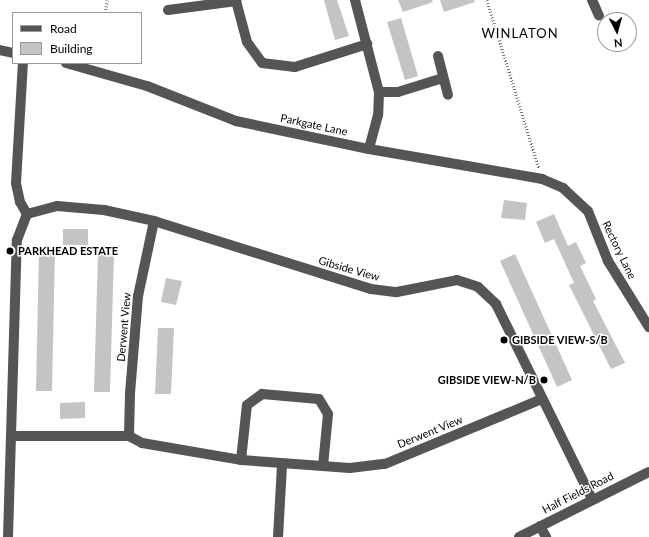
<!DOCTYPE html>
<html>
<head>
<meta charset="utf-8">
<style>
	body { margin:0 }
	#map { position:relative; width:649px; height:537px; overflow:hidden; background:#fff; font-family:Lato,sans-serif }
	div>[style] { position:absolute }
	.building>* { inset:0; background:#c4c4c4 }
	.path>* { height:2.5px; margin-top:-1.25px; transform-origin:0; background:repeating-linear-gradient(90deg,#777 0 1px,transparent 0 3px) }
	.minor>* { height:10px; margin:-5px; padding:0 5px; transform-origin:5px; border-radius:5px; background:#555 }
	.dots>* { width:11px; height:11px; translate:-50% -50%; box-sizing:border-box; border:2px solid #fff; border-radius:50% }
	span { translate:-50% -50%; white-space:nowrap; text-align:center; line-height:1.15; -webkit-text-stroke:3px #fff; paint-order:stroke }
	.street-label { font-size:11px; color:#000 }
	.poi-label { font-size:11px; color:#000; font-weight:700 }
	.left { translate:0 -50%; text-align:left }
	.right { translate:-100% -50%; text-align:right }
	.quarter-label { font-size:13px; color:#000; letter-spacing:1px }
	.legend { position:absolute; left:12px; top:12px; width:130px; height:52px; box-sizing:border-box; background:#fff; border:1px solid #999; margin:0; padding:5px 7px; list-style:none; font-size:12px; color:#000 }
	.legend li { display:flex; align-items:center; gap:8px; height:20px }
	.legend b { width:20px; border:1px solid #999 }
	.north { position:absolute; left:597px; top:12px; width:40px; height:40px; box-sizing:border-box; background:#fff; border:1px solid #999; border-radius:50%; rotate:174deg; font-size:11px; font-weight:700; line-height:16px; text-align:center; color:#000 }
	.north::after { content:''; display:block; margin:auto; width:14px; height:18px; background:#000; clip-path:polygon(50% 0,100% 100%,50% 72%,0 100%) }
</style>
</head>
<body>
<div id="map">
	<div class="building">
		<i style="clip-path:polygon(324px 0,337px 0,349px 36px,335px 40px)"></i>
		<i style="clip-path:polygon(398px 0,432px 0,433px 2px,403px 12px)"></i>
		<i style="clip-path:polygon(440px 0,474px 0,475px 2px,444px 12px)"></i>
		<i style="clip-path:polygon(401px 18px,418px 76px,405px 80px,387px 22px)"></i>
		<i style="clip-path:polygon(504px 200px,527px 203px,525px 220px,501px 218px)"></i>
		<i style="clip-path:polygon(554px 214px,568px 246px,576px 242px,586px 263px,580px 266px,596px 299px,593px 301px,625px 363px,611px 369px,569px 285px,574px 283px,554px 239px,545px 243px,536px 222px)"></i>
		<i style="clip-path:polygon(63px 229px,88px 229px,88px 245px,63px 245px)"></i>
		<i style="clip-path:polygon(39px 250px,55px 250px,52px 391px,36px 391px)"></i>
		<i style="clip-path:polygon(98px 253px,114px 253px,110px 392px,94px 392px)"></i>
		<i style="clip-path:polygon(515px 254px,572px 380px,557px 387px,500px 261px)"></i>
		<i style="clip-path:polygon(166px 278px,182px 281px,176px 305px,161px 302px)"></i>
		<i style="clip-path:polygon(158px 328px,174px 328px,171px 394px,155px 394px)"></i>
		<i style="clip-path:polygon(85px 402px,85px 418px,60px 419px,60px 403px)"></i>
	</div>
	<div class="path">
		<i style="left:487px;top:0;width:176px;rotate:72.8deg"></i>
		<i style="left:105px;top:13px;width:13px;rotate:-81deg"></i>
	</div>
	<div class="minor">
		<i style="left:355px;top:0;width:95px;rotate:75.4deg"></i>
		<i style="left:379px;top:92px;width:23px;rotate:92deg"></i>
		<i style="left:378px;top:115px;width:35px;rotate:105deg"></i>
		<i style="left:592px;top:0;width:17px;rotate:66deg"></i>
		<i style="left:168px;top:10px;width:69px;rotate:-7.5deg"></i>
		<i style="left:236px;top:1px;width:42px;rotate:75deg"></i>
		<i style="left:247px;top:42px;width:26px;rotate:54deg"></i>
		<i style="left:262px;top:63px;width:33px;rotate:7deg"></i>
		<i style="left:295px;top:67px;width:76px;rotate:-17.7deg"></i>
		<i style="left:0;top:50px;width:13px;rotate:13deg"></i>
		<i style="left:438px;top:56px;width:40px;rotate:75.6deg"></i>
		<i style="left:66px;top:63px;width:84px;rotate:15.9deg"></i>
		<i style="left:147px;top:86px;width:96px;rotate:21.5deg"></i>
		<i style="left:236px;top:121px;width:136px;rotate:11.9deg"></i>
		<i style="left:369px;top:149px;width:176px;rotate:9.8deg"></i>
		<i style="left:542px;top:179px;width:23px;rotate:23deg"></i>
		<i style="left:563px;top:188px;width:34px;rotate:43deg"></i>
		<i style="left:588px;top:211px;width:54px;rotate:68.2deg"></i>
		<i style="left:608px;top:261px;width:78px;rotate:58.2deg"></i>
		<i style="left:379px;top:92px;width:19px"></i>
		<i style="left:398px;top:92px;width:47px;rotate:-17.3deg"></i>
		<i style="left:27px;top:214px;width:31px;rotate:-15deg"></i>
		<i style="left:57px;top:206px;width:47px;rotate:4.9deg"></i>
		<i style="left:104px;top:210px;width:51px;rotate:12.4deg"></i>
		<i style="left:154px;top:221px;width:227px;rotate:17.4deg"></i>
		<i style="left:371px;top:289px;width:26px;rotate:7deg"></i>
		<i style="left:397px;top:292px;width:61px;rotate:-11.3deg"></i>
		<i style="left:457px;top:280px;width:22px;rotate:18deg"></i>
		<i style="left:478px;top:287px;width:25px;rotate:43deg"></i>
		<i style="left:496px;top:304px;width:217px;rotate:63.8deg"></i>
		<i style="left:154px;top:221px;width:77px;rotate:102deg"></i>
		<i style="left:138px;top:296px;width:98px;rotate:94.7deg"></i>
		<i style="left:130px;top:394px;width:42px;rotate:91.4deg"></i>
		<i style="left:129px;top:436px;width:15px;rotate:28deg"></i>
		<i style="left:142px;top:443px;width:100px;rotate:9.7deg"></i>
		<i style="left:241px;top:460px;width:109px;rotate:4.2deg"></i>
		<i style="left:350px;top:468px;width:35px;rotate:-7deg"></i>
		<i style="left:385px;top:464px;width:170px;rotate:-22.5deg"></i>
		<i style="left:12px;top:436px;width:117px"></i>
		<i style="left:241px;top:460px;width:55px;rotate:-83.8deg"></i>
		<i style="left:247px;top:405px;width:19px;rotate:-36deg"></i>
		<i style="left:262px;top:394px;width:57px;rotate:5deg"></i>
		<i style="left:319px;top:399px;width:17px;rotate:59deg"></i>
		<i style="left:328px;top:414px;width:52px;rotate:95.5deg"></i>
		<i style="left:540px;top:526px;width:13px;rotate:61deg"></i>
		<i style="left:8px;top:537px;width:297px;rotate:-88.3deg"></i>
		<i style="left:17px;top:240px;width:28px;rotate:-69deg"></i>
		<i style="left:27px;top:214px;width:14px;rotate:-120deg"></i>
		<i style="left:20px;top:202px;width:19px;rotate:-102deg"></i>
		<i style="left:16px;top:183px;width:120px;rotate:-86.7deg"></i>
		<i style="left:278px;top:537px;width:72px;rotate:-86.8deg"></i>
		<i style="left:519px;top:537px;width:145px;rotate:-26.6deg"></i>
	</div>
	<div class="dots">
		<i style="left:10px;top:251px;background:#000"></i>
		<i style="left:504px;top:340px;background:#000"></i>
		<i style="left:544px;top:380px;background:#000"></i>
	</div>
	<div class="street-label">
		<span style="left:314px;top:125px;rotate:12deg">Parkgate Lane</span>
		<span style="left:619px;top:250px;rotate:64deg">Rectory Lane</span>
		<span style="left:349px;top:269px;rotate:16deg">Gibside View</span>
		<span style="left:124px;top:327px;rotate:-85deg">Derwent View</span>
		<span style="left:430px;top:432px;rotate:-22deg">Derwent View</span>
		<span style="left:578px;top:493px;rotate:-27deg">Half Fields Road</span>
	</div>
	<div class="poi-label">
		<span class="left" style="left:18px;top:251px">PARKHEAD ESTATE</span>
		<span class="left" style="left:512px;top:340px">GIBSIDE VIEW-S/B</span>
		<span class="right" style="left:536px;top:380px">GIBSIDE VIEW-N/B</span>
	</div>
	<div class="quarter-label">
		<span style="left:520px;top:33px">WINLATON</span>
	</div>
	<ul class="legend">
	<li><b style="height:5px;background:#555"></b>Road</li>
	<li><b style="height:11px;background:#c4c4c4"></b>Building</li>
	</ul>
	<div class="north">N</div>
</div>
</body>
</html>
